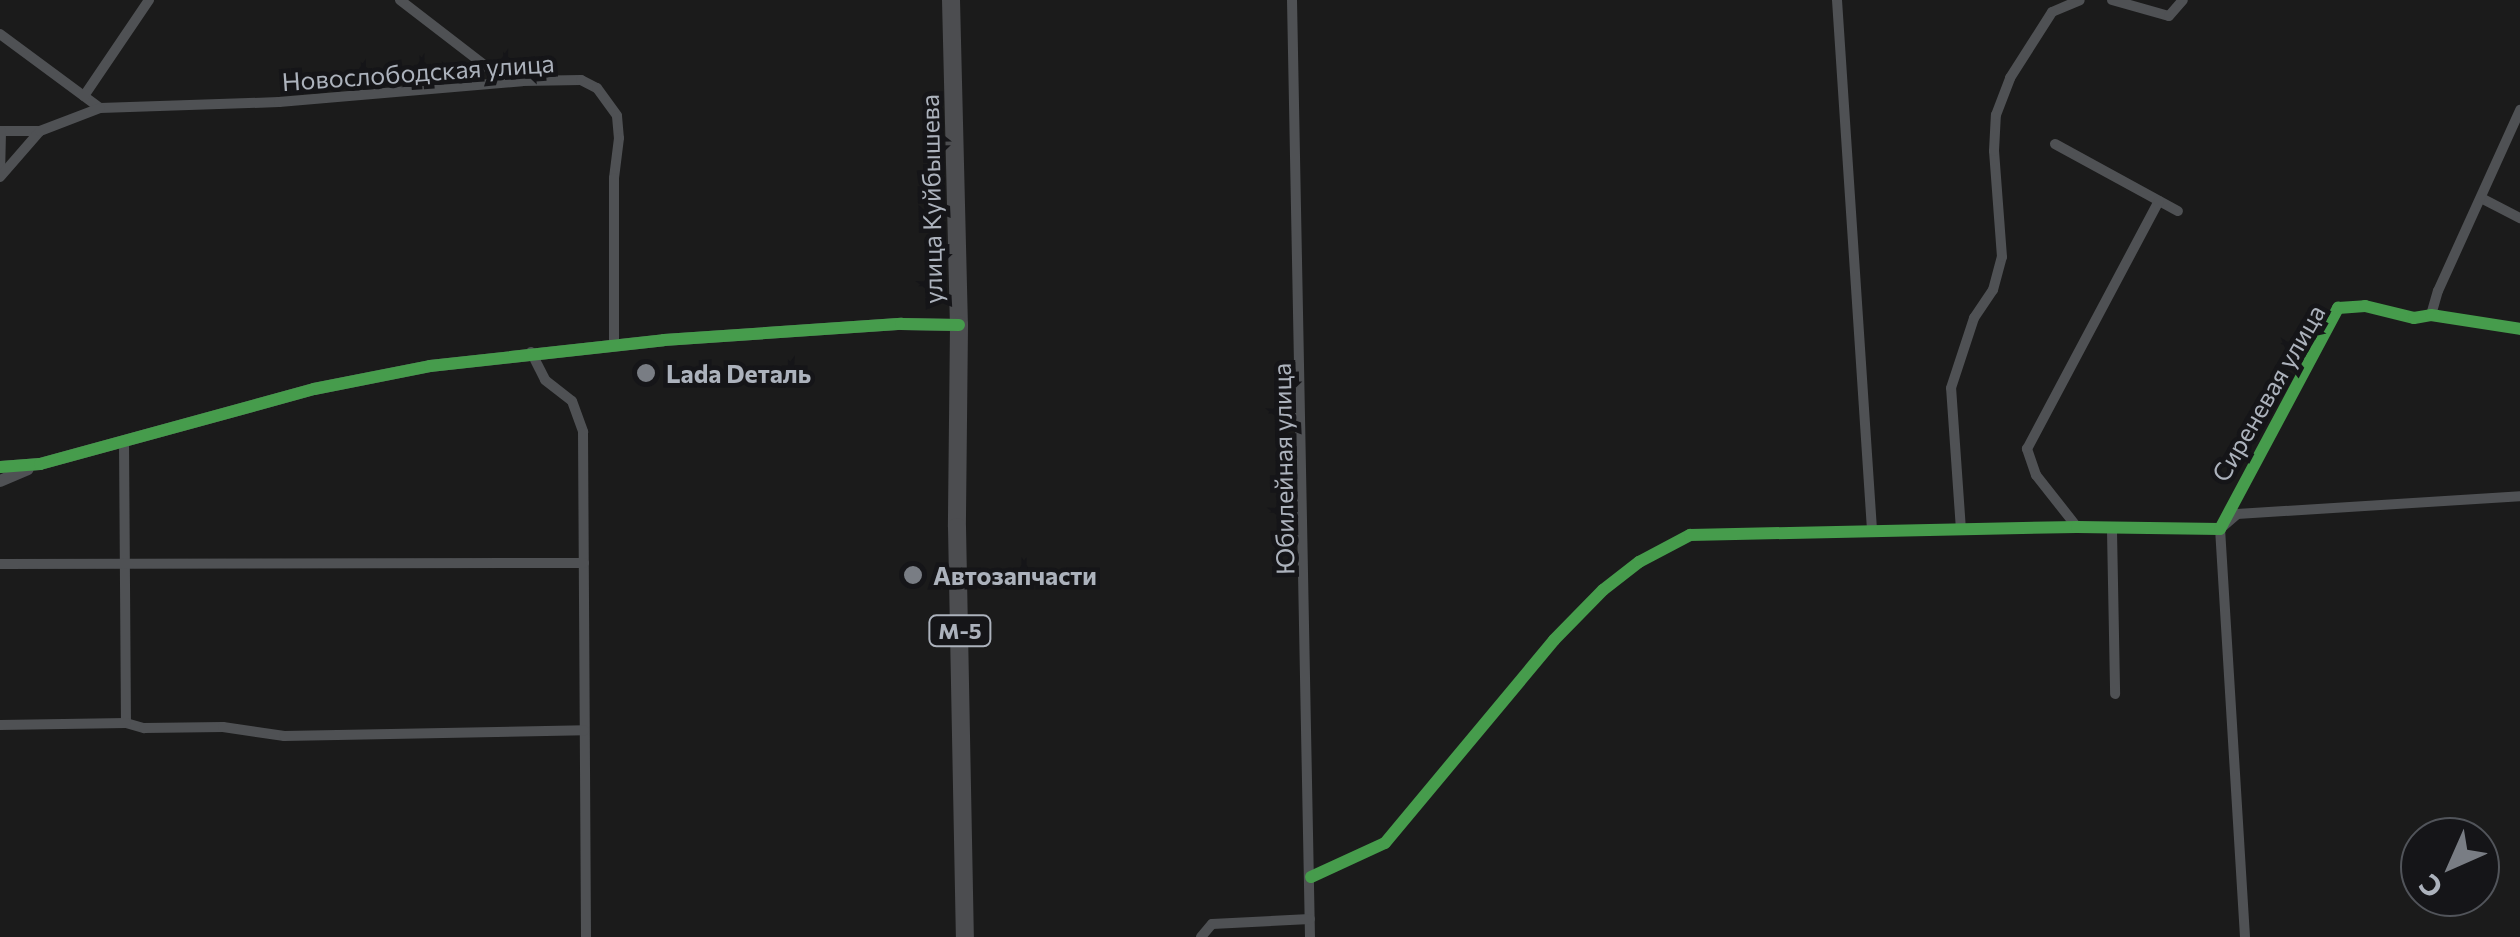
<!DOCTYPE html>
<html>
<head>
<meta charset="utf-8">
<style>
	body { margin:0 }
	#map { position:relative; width:2520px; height:937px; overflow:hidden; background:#1b1b1b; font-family:Commissioner,sans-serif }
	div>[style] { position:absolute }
	.minor>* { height:10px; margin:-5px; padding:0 5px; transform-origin:5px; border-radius:5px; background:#4f5154 }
	.tertiary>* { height:12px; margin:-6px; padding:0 6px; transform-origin:6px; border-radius:6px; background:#4f5154 }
	.trunk>* { height:18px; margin:-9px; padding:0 9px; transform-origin:9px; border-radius:9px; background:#4c4d50 }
	.cycleway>* { height:12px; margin:-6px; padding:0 6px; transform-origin:6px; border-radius:6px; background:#469c4c }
	.dots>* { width:28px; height:28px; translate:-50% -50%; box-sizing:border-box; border:5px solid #151518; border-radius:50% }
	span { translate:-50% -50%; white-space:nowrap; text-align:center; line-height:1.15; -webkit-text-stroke:9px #151518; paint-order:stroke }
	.shield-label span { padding:2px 8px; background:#151518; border:2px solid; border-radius:8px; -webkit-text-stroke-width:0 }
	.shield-label { font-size:22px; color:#acb2bc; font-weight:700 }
	.street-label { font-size:25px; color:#acb2bc }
	.poi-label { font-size:25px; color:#acb2bc; font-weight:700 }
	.left { translate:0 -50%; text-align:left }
	.north { position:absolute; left:2400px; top:817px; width:100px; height:100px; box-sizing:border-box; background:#151518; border:2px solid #51545a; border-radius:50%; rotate:225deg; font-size:28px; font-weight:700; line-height:40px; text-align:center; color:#acb2bc }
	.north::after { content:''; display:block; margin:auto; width:35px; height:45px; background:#797d84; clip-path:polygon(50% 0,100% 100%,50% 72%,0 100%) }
</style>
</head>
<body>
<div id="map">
	<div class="minor">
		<i style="left:400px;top:0;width:110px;rotate:37.6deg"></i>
		<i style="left:487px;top:67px;width:37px;rotate:22deg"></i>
		<i style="left:1292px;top:0;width:937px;rotate:88.9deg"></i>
		<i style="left:1837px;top:0;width:531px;rotate:86.22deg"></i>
		<i style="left:2112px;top:0;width:59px;rotate:15.7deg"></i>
		<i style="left:2169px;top:16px;width:21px;rotate:-49deg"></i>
		<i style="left:0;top:34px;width:124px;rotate:36.5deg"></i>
		<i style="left:100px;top:108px;width:179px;rotate:-1.9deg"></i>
		<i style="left:279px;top:102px;width:244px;rotate:-4.9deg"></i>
		<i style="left:522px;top:81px;width:59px;rotate:-1deg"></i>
		<i style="left:581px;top:80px;width:18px;rotate:27deg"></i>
		<i style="left:597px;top:88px;width:34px;rotate:54deg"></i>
		<i style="left:617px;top:116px;width:22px;rotate:85deg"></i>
		<i style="left:619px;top:138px;width:40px;rotate:97.1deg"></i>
		<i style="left:614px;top:178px;width:166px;rotate:90deg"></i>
		<i style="left:84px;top:96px;width:116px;rotate:-55.9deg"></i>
		<i style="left:0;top:131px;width:40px"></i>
		<i style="left:2055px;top:144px;width:140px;rotate:28.6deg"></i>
		<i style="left:0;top:176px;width:45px;rotate:-88.7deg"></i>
		<i style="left:0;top:177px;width:61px;rotate:-49deg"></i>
		<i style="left:40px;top:131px;width:64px;rotate:-21deg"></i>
		<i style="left:2483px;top:199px;width:42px;rotate:27.2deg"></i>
		<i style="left:2431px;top:315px;width:25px;rotate:-74deg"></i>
		<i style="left:2438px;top:291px;width:199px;rotate:-65.6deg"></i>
		<i style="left:531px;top:352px;width:31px;rotate:63deg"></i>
		<i style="left:545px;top:380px;width:34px;rotate:38deg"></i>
		<i style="left:572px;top:401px;width:33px;rotate:70deg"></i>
		<i style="left:583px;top:432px;width:505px;rotate:89.66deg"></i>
		<i style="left:124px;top:441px;width:282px;rotate:89.6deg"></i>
		<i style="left:126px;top:723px;width:19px;rotate:16deg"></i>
		<i style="left:144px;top:728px;width:79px;rotate:-0.7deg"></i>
		<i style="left:223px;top:727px;width:62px;rotate:8.4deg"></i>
		<i style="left:284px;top:736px;width:300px;rotate:-1.1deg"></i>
		<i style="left:2077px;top:527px;width:66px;rotate:-128.3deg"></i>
		<i style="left:2036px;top:475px;width:28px;rotate:-109deg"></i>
		<i style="left:2027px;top:449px;width:281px;rotate:-62deg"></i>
		<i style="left:1961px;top:530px;width:142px;rotate:-94deg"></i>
		<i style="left:1951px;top:388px;width:74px;rotate:-71.8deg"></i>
		<i style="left:1974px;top:318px;width:34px;rotate:-56deg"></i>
		<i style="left:1993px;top:290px;width:34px;rotate:-75deg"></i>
		<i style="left:2002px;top:257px;width:106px;rotate:-94.3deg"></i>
		<i style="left:1994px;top:151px;width:36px;rotate:-87deg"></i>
		<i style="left:1996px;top:115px;width:40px;rotate:-69deg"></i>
		<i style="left:2010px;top:78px;width:78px;rotate:-57.5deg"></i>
		<i style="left:2052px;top:12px;width:30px;rotate:-23deg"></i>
		<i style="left:2112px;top:531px;width:163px;rotate:88.9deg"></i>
		<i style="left:0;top:564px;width:584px;rotate:-0.1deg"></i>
		<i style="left:0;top:725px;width:126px;rotate:-0.9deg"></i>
		<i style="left:1311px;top:877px;width:81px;rotate:-24.7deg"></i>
		<i style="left:1385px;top:843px;width:264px;rotate:-50.2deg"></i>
		<i style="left:1554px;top:640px;width:70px;rotate:-45.6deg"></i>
		<i style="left:1603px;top:590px;width:46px;rotate:-37.9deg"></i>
		<i style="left:1639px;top:562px;width:58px;rotate:-27.9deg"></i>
		<i style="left:1690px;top:535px;width:387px;rotate:-1.2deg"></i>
		<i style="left:2077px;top:527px;width:143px;rotate:0.8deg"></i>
		<i style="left:2220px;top:529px;width:251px;rotate:-61.9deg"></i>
		<i style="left:2338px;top:308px;width:27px;rotate:-4deg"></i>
		<i style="left:2365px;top:306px;width:50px;rotate:13.8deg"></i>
		<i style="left:2414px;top:318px;width:17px;rotate:-10deg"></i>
		<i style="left:2431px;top:315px;width:90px;rotate:8.9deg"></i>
		<i style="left:1201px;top:937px;width:17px;rotate:-50deg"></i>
		<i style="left:1212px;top:924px;width:98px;rotate:-2.9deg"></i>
		<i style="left:2245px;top:937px;width:409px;rotate:-93.5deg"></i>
		<i style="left:2220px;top:529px;width:23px;rotate:-41deg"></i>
		<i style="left:2237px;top:514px;width:284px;rotate:-3.6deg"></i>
	</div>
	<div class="tertiary">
		<i style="left:0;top:467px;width:40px;rotate:-4.3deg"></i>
		<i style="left:40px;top:464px;width:284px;rotate:-15.3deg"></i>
		<i style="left:314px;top:389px;width:118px;rotate:-11.2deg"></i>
		<i style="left:430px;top:366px;width:235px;rotate:-6.3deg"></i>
		<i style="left:664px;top:340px;width:238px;rotate:-3.9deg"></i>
		<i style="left:901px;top:324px;width:58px;rotate:1deg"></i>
		<i style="left:0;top:481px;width:30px;rotate:-23deg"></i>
	</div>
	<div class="trunk">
		<i style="left:951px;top:0;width:325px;rotate:88.6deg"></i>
		<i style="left:959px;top:325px;width:202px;rotate:90.6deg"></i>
		<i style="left:957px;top:527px;width:410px;rotate:88.9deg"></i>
	</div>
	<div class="cycleway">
		<i style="left:0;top:467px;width:40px;rotate:-4.3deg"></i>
		<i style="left:40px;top:464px;width:284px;rotate:-15.3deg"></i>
		<i style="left:314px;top:389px;width:118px;rotate:-11.2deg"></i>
		<i style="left:430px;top:366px;width:235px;rotate:-6.3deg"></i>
		<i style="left:664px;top:340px;width:238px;rotate:-3.9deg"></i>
		<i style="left:901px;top:324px;width:58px;rotate:1deg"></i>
		<i style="left:1311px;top:877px;width:81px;rotate:-24.7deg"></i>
		<i style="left:1385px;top:843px;width:264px;rotate:-50.2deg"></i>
		<i style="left:1554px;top:640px;width:70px;rotate:-45.6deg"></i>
		<i style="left:1603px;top:590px;width:46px;rotate:-37.9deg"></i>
		<i style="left:1639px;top:562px;width:58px;rotate:-27.9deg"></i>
		<i style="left:1690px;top:535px;width:387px;rotate:-1.2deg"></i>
		<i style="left:2077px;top:527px;width:143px;rotate:0.8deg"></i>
		<i style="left:2220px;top:529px;width:251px;rotate:-61.9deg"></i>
		<i style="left:2338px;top:308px;width:27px;rotate:-4deg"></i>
		<i style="left:2365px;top:306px;width:50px;rotate:13.8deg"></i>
		<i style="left:2414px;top:318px;width:17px;rotate:-10deg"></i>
		<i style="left:2431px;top:315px;width:90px;rotate:8.9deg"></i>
	</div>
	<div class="dots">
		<i style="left:646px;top:373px;background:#797d84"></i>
		<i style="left:913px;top:575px;background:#797d84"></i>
	</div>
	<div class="shield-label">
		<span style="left:960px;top:631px">М-5</span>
	</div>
	<div class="street-label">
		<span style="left:418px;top:72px;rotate:-4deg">Новослободская улица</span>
		<span style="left:931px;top:199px;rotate:-91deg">улица Куйбышева</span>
		<span style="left:2268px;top:393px;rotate:-60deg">Сиреневая улица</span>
		<span style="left:1283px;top:469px;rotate:-91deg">Юбилейная улица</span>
	</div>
	<div class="poi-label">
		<span class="left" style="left:666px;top:373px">Lada Dеталь</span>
		<span class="left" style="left:933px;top:575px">Автозапчасти</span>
	</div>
	<div class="north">С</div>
</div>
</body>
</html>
